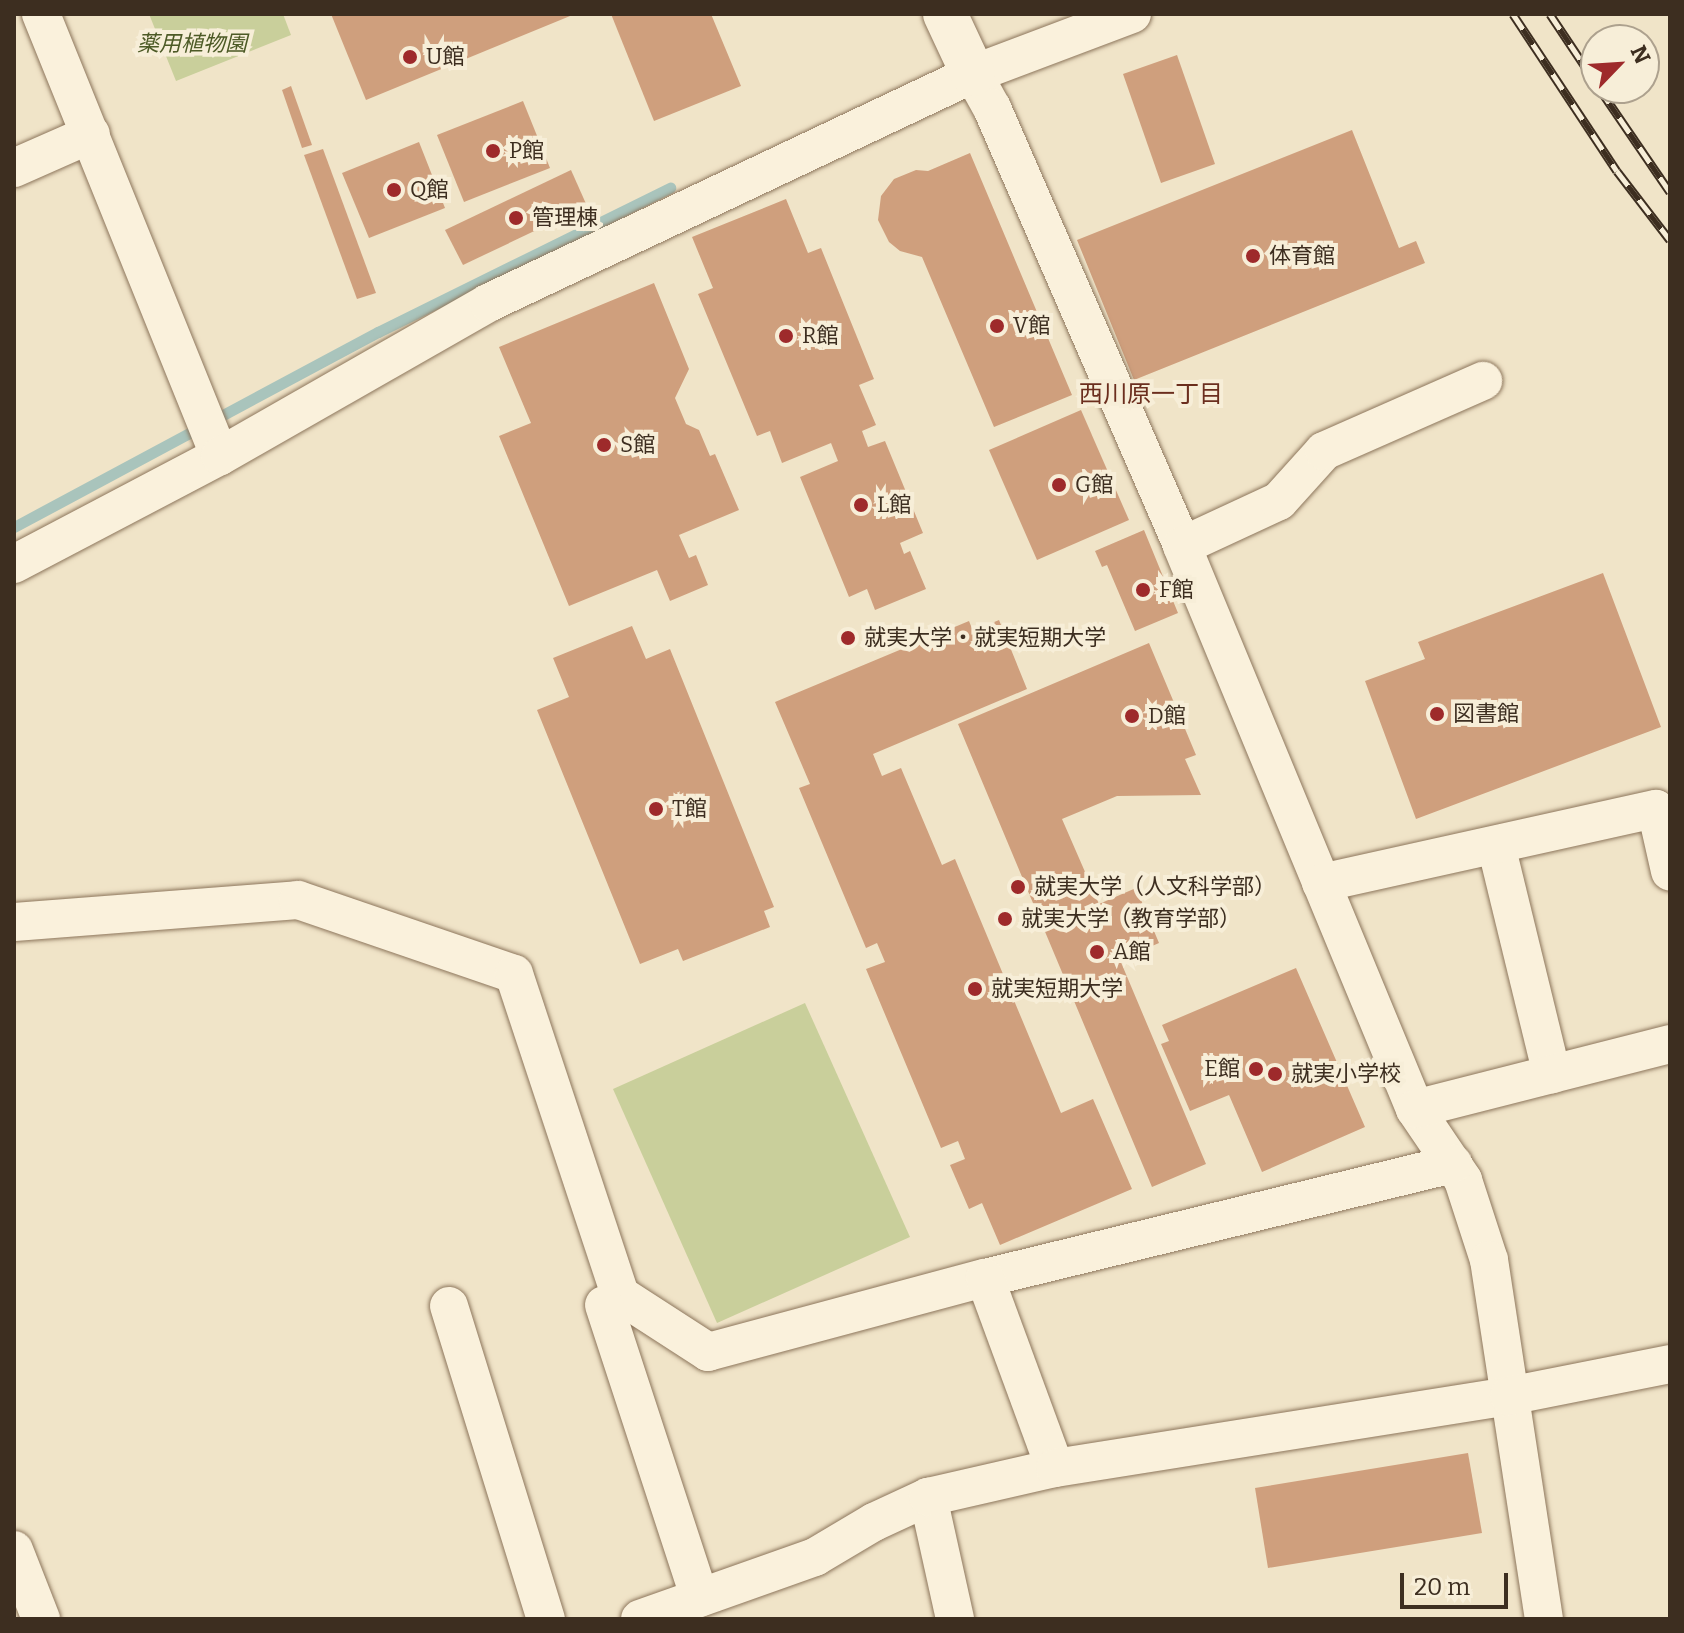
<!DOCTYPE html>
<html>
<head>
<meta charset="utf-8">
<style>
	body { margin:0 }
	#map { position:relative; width:1684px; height:1633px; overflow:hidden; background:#f0e4c8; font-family:Bitter,"Noto Sans JP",serif }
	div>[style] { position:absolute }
	.green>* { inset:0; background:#c9cf9b }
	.stream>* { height:11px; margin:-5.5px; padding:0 5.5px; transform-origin:5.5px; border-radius:5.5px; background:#a9c4bc }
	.building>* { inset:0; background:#cf9f7d }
	.roads { filter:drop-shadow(0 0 2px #8d765c) drop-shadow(0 0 2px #8d765c) }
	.street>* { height:38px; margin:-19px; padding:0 19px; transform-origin:19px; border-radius:19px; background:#faf1dc }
	.secondary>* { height:44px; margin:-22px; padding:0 22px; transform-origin:22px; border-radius:22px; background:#faf1dc }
	.rail>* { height:9px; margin-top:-4.5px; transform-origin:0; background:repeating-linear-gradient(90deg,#f7eed8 0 18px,#3d2e20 0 36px); box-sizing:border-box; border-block:2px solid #3d2e20 }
	.dots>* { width:22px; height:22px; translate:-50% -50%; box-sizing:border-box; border:4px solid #f7eed8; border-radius:50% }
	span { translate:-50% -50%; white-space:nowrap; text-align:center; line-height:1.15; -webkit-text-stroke:8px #f7eed8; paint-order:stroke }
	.park-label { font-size:22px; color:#4d5a26; font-style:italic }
	.poi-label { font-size:22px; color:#3d2e20 }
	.left { translate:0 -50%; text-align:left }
	.right { translate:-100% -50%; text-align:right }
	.neighbourhood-label { font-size:24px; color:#6b2e1e }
	.frame { position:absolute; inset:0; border:16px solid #3d2e20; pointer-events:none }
	.north { position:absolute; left:1580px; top:24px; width:80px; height:80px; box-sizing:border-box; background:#f7eed8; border:2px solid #ada18e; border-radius:50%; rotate:65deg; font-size:22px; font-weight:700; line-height:32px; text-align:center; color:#3d2e20 }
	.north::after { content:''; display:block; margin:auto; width:28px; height:36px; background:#9e2a2b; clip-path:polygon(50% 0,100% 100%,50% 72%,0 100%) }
	.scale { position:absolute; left:1400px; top:1573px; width:108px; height:36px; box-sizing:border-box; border:4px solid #3d2e20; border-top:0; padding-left:10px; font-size:24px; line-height:28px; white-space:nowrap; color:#3d2e20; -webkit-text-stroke:6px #f7eed8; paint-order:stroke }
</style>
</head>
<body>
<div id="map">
	<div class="green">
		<i style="clip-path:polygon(149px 14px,283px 14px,291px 35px,176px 81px)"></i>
		<i style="clip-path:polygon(805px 1003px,910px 1237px,717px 1323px,613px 1089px)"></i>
	</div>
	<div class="stream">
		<i style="left:14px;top:527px;width:413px;rotate:-28.2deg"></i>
		<i style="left:378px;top:332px;width:326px;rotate:-26.3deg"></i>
	</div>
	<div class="building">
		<i style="clip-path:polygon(331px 14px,575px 14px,366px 100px)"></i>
		<i style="clip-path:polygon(611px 14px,711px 14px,741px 86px,654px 121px)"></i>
		<i style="clip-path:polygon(1177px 55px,1215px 164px,1161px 183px,1123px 74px)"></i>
		<i style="clip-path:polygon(291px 86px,312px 145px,302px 148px,282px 90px)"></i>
		<i style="clip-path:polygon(523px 101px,550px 168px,464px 202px,437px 135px)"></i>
		<i style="clip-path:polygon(1352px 130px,1399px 248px,1416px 241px,1425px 263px,1134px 380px,1077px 240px)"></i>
		<i style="clip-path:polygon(419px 142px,445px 208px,369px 238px,342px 173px)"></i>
		<i style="clip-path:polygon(323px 149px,376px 293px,357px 299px,304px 155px)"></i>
		<i style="clip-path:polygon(970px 153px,1072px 395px,994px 427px,922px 257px,900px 251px,889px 242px,878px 220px,881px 196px,894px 179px,916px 170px,928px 171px)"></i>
		<i style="clip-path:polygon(571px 170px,587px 206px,463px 265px,445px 230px)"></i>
		<i style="clip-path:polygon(786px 199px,808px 253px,821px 248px,874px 379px,859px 385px,876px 425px,862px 431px,868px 447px,885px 441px,923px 533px,900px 543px,904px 554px,910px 551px,926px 589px,875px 610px,867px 589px,849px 597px,800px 477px,838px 461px,831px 443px,782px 463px,770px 431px,757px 436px,698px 294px,713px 288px,692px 237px)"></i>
		<i style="clip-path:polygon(654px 283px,689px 369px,675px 398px,686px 424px,699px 430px,710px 456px,715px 454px,739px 510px,679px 535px,689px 558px,696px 555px,708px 585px,670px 601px,657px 570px,569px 606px,499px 436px,531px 423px,499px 347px)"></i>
		<i style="clip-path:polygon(1081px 410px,1129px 520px,1037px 560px,989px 450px)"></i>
		<i style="clip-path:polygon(1144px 530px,1178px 613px,1135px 631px,1107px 565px,1102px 567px,1095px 551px)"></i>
		<i style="clip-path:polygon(1603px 573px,1661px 727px,1416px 819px,1365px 681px,1425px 659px,1418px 642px)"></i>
		<i style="clip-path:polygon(999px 620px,1027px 689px,873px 754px,882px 776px,901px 768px,942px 865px,955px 859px,1061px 1113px,1093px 1099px,1132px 1189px,1000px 1245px,982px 1203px,969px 1209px,950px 1165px,965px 1159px,958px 1141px,941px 1148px,866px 969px,885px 962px,877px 943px,866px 948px,799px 788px,810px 784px,775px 702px,969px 621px,973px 631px)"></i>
		<i style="clip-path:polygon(632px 626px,646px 659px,670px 649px,774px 907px,764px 911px,770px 927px,683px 961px,678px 949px,640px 964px,537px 710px,569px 697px,553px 658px)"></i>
		<i style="clip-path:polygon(1149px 643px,1196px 755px,1185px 759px,1201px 795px,1117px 796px,1062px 819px,1099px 904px,1136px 888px,1159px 943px,1120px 960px,1206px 1164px,1152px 1187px,958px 724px)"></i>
		<i style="clip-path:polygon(1296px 968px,1365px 1127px,1262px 1172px,1229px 1095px,1190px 1111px,1161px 1044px,1169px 1041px,1162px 1025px)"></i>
		<i style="clip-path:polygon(1468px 1453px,1482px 1533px,1268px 1568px,1255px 1488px)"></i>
	</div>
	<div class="roads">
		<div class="street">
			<i style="left:41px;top:14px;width:477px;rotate:68deg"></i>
			<i style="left:973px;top:74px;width:39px;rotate:61deg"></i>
			<i style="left:992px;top:108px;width:477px;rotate:66.5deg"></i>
			<i style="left:1182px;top:546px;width:609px;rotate:67.52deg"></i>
			<i style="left:1415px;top:1109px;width:86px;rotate:55.9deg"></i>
			<i style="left:1463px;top:1180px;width:84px;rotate:72deg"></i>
			<i style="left:1489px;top:1260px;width:363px;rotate:81.3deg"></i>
			<i style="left:14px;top:168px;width:84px;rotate:-23.8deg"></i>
			<i style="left:1182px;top:546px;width:107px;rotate:-24.9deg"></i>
			<i style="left:1279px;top:501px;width:67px;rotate:-48deg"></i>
			<i style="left:1324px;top:451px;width:174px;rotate:-23.8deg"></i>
			<i style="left:14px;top:564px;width:233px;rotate:-27.7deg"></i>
			<i style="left:220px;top:456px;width:309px;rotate:-29.7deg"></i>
			<i style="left:488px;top:303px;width:536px;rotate:-25.28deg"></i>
			<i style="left:973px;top:74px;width:170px;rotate:-20.7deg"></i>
			<i style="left:1496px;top:845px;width:236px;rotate:76.3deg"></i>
			<i style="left:1321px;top:883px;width:343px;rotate:-12.5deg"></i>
			<i style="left:1656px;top:809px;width:64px;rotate:77.3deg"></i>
			<i style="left:14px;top:922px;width:285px;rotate:-4.4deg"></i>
			<i style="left:298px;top:900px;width:228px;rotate:18.9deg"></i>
			<i style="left:514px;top:974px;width:338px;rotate:71.7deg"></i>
			<i style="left:620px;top:1295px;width:105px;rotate:32.9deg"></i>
			<i style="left:708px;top:1352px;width:287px;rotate:-15deg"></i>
			<i style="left:985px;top:1278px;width:482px;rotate:-13.7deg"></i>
			<i style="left:1415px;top:1109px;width:263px;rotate:-14.3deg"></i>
			<i style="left:985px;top:1278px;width:202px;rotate:69.8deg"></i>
			<i style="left:604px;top:1305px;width:308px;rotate:71.9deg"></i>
			<i style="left:449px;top:1306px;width:328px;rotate:72.8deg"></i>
			<i style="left:928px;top:1497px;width:125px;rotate:77.5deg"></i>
			<i style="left:14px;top:1550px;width:74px;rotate:68.6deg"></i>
			<i style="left:640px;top:1619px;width:186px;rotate:-19.5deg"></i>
			<i style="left:815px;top:1557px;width:69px;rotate:-30.7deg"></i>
			<i style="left:874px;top:1522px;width:60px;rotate:-24.8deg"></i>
			<i style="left:928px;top:1497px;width:130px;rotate:-12.9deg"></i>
			<i style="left:1055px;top:1468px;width:460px;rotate:-9deg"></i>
			<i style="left:1509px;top:1396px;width:164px;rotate:-11.2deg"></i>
		</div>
		<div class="secondary">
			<i style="left:945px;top:14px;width:66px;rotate:65deg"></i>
		</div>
	</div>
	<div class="rail">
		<i style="left:1513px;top:14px;width:188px;rotate:56.5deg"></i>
		<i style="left:1617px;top:171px;width:87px;rotate:52.5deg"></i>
		<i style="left:1550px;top:14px;width:83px;rotate:56.3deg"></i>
		<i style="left:1599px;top:88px;width:126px;rotate:55.7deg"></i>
	</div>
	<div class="dots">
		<i style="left:410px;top:57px;background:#9e2a2b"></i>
		<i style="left:493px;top:151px;background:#9e2a2b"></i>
		<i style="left:394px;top:190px;background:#9e2a2b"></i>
		<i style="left:516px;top:218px;background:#9e2a2b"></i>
		<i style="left:1253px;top:256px;background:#9e2a2b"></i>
		<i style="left:997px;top:326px;background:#9e2a2b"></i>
		<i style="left:786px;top:336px;background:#9e2a2b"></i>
		<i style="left:604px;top:445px;background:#9e2a2b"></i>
		<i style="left:1059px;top:485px;background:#9e2a2b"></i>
		<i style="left:861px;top:505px;background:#9e2a2b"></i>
		<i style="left:1143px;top:590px;background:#9e2a2b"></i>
		<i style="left:848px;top:638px;background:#9e2a2b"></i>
		<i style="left:1437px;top:714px;background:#9e2a2b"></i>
		<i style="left:1132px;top:716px;background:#9e2a2b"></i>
		<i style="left:656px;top:809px;background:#9e2a2b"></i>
		<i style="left:1018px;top:887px;background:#9e2a2b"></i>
		<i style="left:1005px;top:919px;background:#9e2a2b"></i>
		<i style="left:1097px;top:952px;background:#9e2a2b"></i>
		<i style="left:975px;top:989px;background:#9e2a2b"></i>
		<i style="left:1256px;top:1069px;background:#9e2a2b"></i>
		<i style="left:1275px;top:1074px;background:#9e2a2b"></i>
	</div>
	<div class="park-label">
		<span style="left:192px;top:44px">薬用植物園</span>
	</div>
	<div class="poi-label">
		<span class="left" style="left:426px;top:57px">U館</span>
		<span class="left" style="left:509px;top:151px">P館</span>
		<span class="left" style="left:410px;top:190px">Q館</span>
		<span class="left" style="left:532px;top:218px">管理棟</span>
		<span class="left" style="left:1269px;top:256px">体育館</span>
		<span class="left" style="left:1013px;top:326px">V館</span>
		<span class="left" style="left:802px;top:336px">R館</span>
		<span class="left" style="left:620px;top:445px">S館</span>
		<span class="left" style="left:1075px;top:485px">G館</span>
		<span class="left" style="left:877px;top:505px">L館</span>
		<span class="left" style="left:1159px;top:590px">F館</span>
		<span class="left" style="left:864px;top:638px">就実大学・就実短期大学</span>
		<span class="left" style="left:1453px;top:714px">図書館</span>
		<span class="left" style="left:1148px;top:716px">D館</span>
		<span class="left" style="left:672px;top:809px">T館</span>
		<span class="left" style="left:1034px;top:887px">就実大学（人文科学部）</span>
		<span class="left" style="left:1021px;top:919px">就実大学（教育学部）</span>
		<span class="left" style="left:1113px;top:952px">A館</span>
		<span class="left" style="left:991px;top:989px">就実短期大学</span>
		<span class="right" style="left:1240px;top:1069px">E館</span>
		<span class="left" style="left:1291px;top:1074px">就実小学校</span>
	</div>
	<div class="neighbourhood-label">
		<span style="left:1151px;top:395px">西川原一丁目</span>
	</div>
	<div class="frame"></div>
	<div class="north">N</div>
	<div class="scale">20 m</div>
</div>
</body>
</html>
